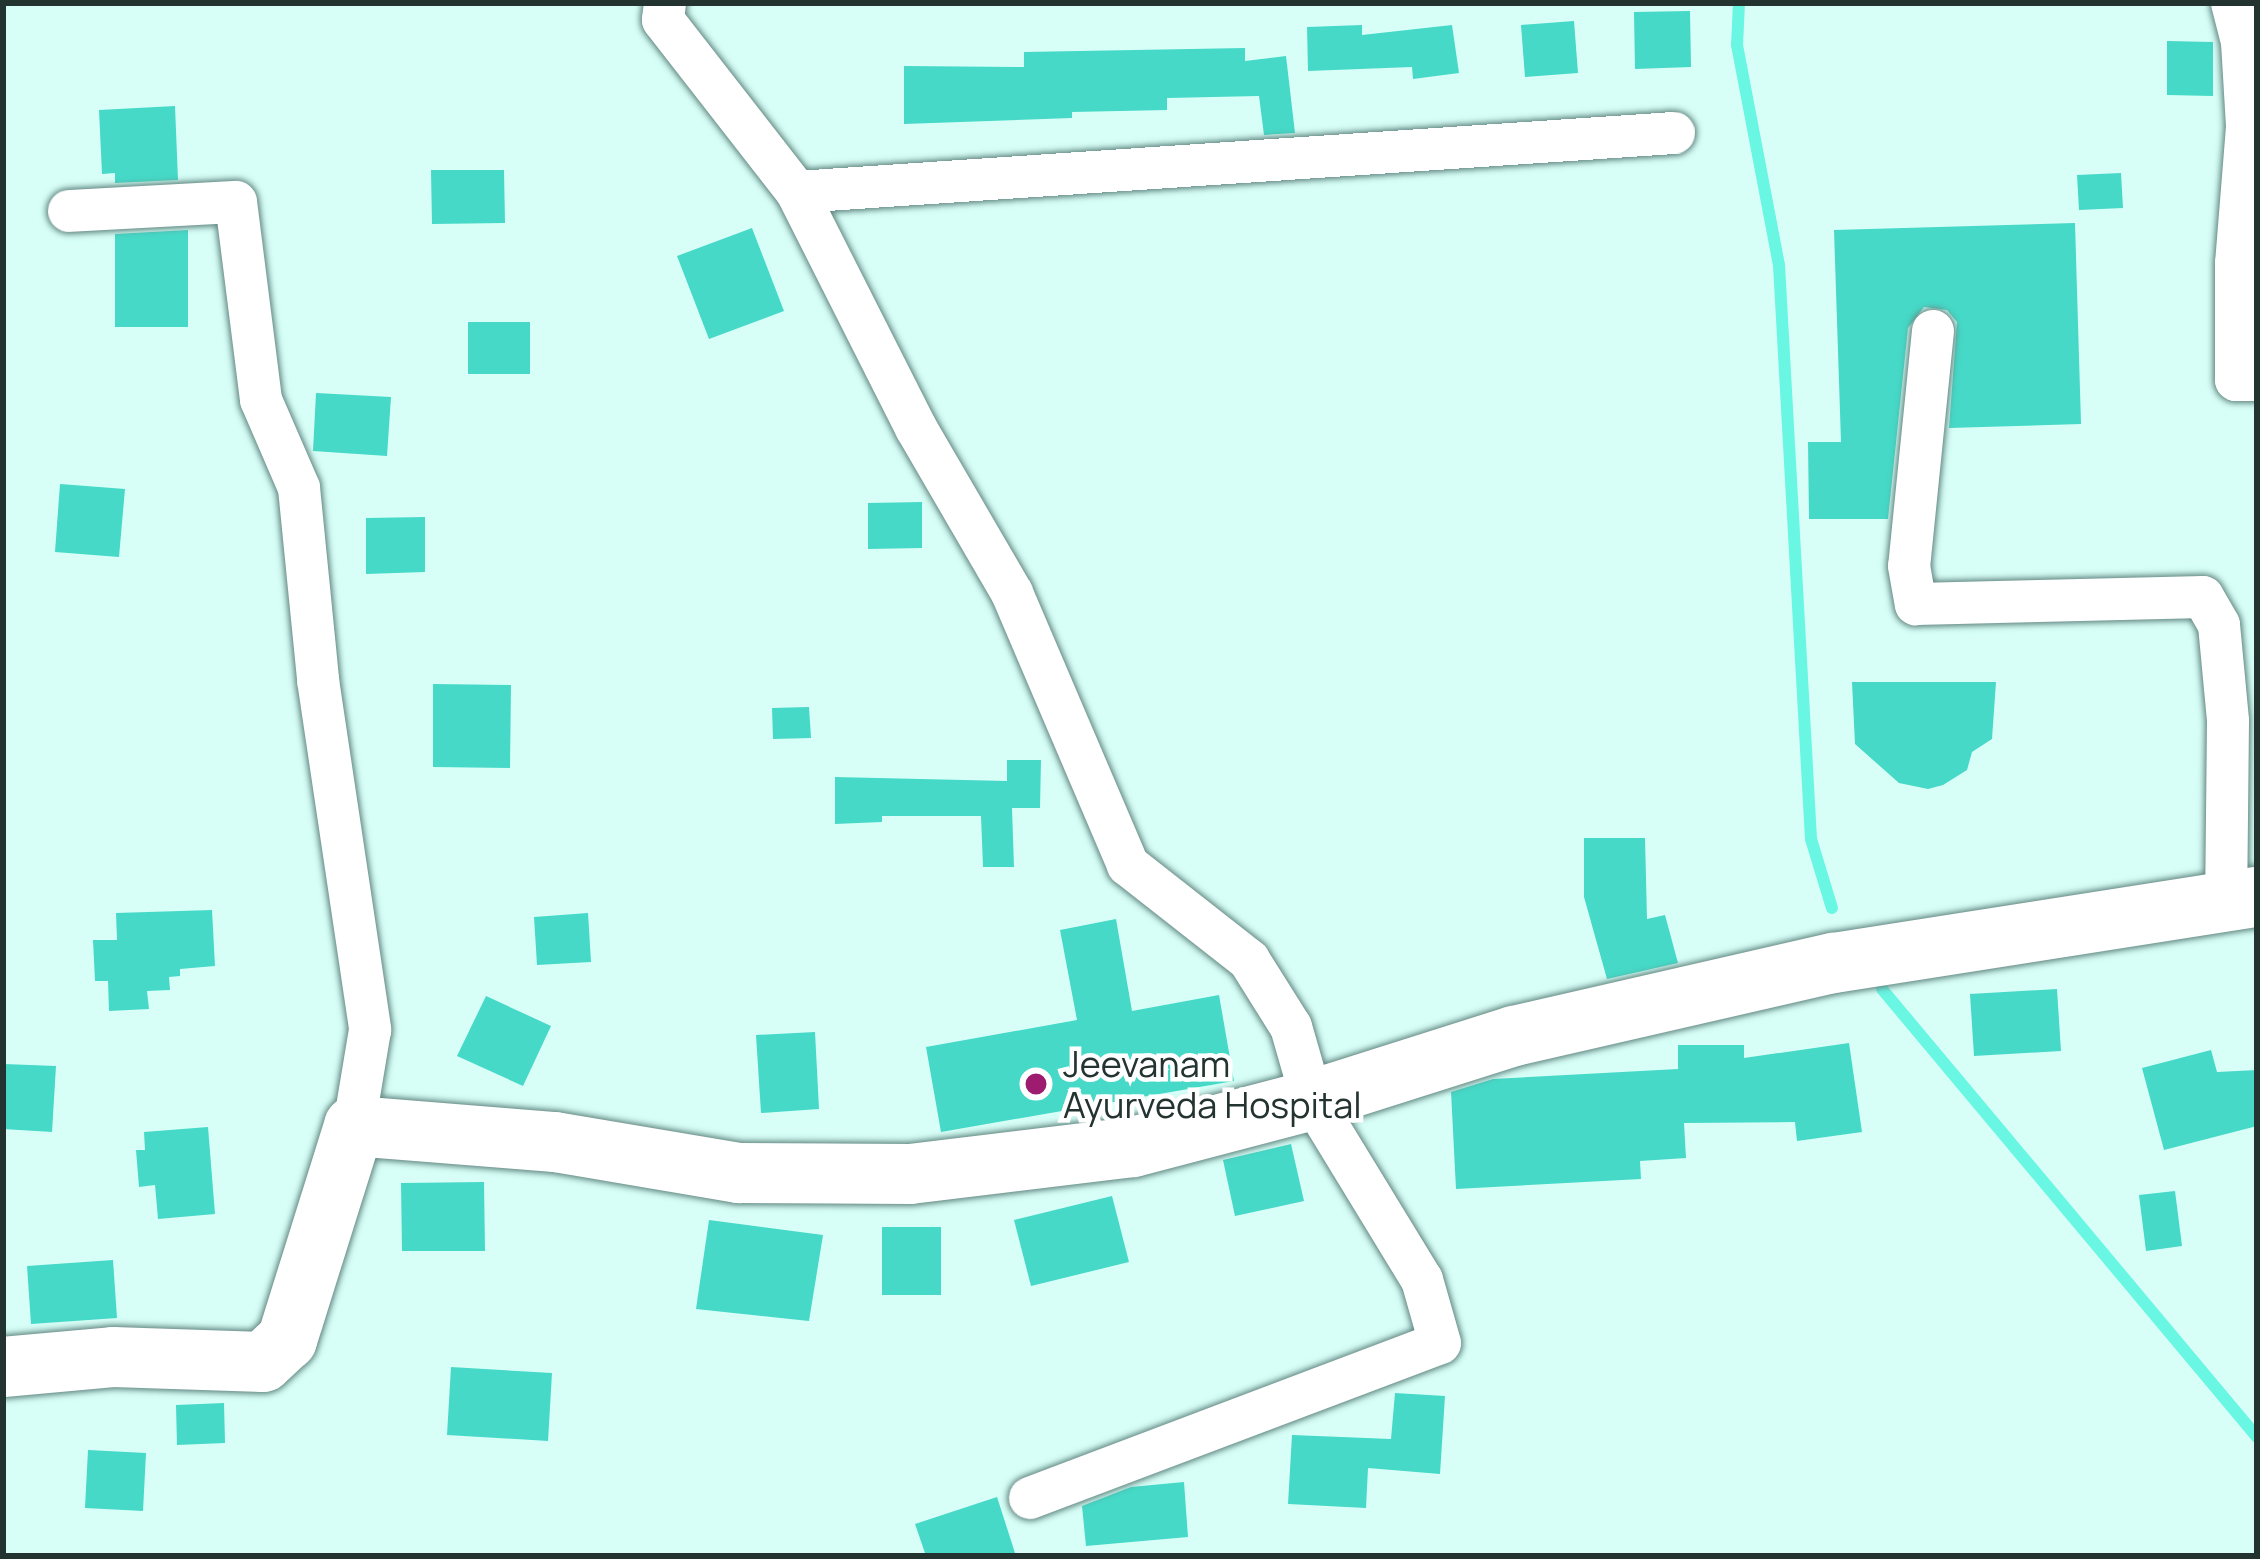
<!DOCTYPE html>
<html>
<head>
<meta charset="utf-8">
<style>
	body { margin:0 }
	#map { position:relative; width:2260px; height:1559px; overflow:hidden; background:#d7fff8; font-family:Manrope,sans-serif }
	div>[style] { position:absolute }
	.stream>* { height:12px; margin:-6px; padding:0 6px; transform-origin:6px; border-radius:6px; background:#69f6e3 }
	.building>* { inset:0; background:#46d9c7 }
	.roads { filter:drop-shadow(0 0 3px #638882) drop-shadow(0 0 3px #638882) }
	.street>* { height:42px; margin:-21px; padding:0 21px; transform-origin:21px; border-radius:21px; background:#fff }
	.secondary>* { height:60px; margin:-30px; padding:0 30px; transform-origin:30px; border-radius:30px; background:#fff }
	.dots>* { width:33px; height:33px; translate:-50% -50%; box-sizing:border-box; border:6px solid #fff; border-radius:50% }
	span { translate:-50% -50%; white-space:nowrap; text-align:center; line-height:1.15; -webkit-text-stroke:9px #fff; paint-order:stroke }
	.poi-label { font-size:36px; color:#233330 }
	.left { translate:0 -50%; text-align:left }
	.frame { position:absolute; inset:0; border:6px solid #233330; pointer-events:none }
</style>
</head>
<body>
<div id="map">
	<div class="stream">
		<i style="left:1739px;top:3px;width:42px;rotate:92.7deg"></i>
		<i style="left:1737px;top:45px;width:224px;rotate:79.2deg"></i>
		<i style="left:1779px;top:265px;width:575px;rotate:86.81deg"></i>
		<i style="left:1811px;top:839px;width:72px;rotate:73.1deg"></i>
		<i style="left:1882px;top:989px;width:584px;rotate:50.07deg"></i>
	</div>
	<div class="building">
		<i style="clip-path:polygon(1690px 11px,1691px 67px,1635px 69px,1634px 12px)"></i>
		<i style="clip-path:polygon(1574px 21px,1578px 73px,1525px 77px,1521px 25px)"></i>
		<i style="clip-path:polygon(1362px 25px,1362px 35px,1452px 25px,1459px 73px,1413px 79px,1412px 67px,1308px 71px,1307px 27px)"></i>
		<i style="clip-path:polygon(2167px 41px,2213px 42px,2213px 96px,2167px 95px)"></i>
		<i style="clip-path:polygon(1245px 48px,1245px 61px,1286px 56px,1295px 133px,1264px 135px,1259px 96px,1167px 98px,1167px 110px,1072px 112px,1072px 118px,904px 124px,904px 66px,1024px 67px,1024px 52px)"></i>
		<i style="clip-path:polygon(175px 106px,178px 180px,115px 183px,115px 173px,102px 174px,99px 110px)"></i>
		<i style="clip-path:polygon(431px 170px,504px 170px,505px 223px,432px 224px)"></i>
		<i style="clip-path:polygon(2121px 173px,2123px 208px,2079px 210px,2077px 175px)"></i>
		<i style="clip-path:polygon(2075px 223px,2081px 424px,1949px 428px,1957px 322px,1947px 310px,1924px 307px,1908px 328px,1888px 519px,1809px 519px,1808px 442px,1841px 442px,1834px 230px)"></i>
		<i style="clip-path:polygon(752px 228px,784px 311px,709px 339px,677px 256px)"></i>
		<i style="clip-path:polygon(188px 230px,188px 327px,115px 327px,115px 234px)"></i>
		<i style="clip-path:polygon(468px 322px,530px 322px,530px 374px,468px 374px)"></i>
		<i style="clip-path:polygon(316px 393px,391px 397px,387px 456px,313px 451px)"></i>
		<i style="clip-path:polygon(60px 484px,125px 489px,119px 557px,55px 552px)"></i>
		<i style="clip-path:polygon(922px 502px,922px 548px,868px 549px,868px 503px)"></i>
		<i style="clip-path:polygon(425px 517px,425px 572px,366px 574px,366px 518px)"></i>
		<i style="clip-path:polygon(1852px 682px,1996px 682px,1992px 739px,1972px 752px,1967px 770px,1943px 785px,1928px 789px,1899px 783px,1855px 744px)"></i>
		<i style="clip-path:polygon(433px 684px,511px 685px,510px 768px,433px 767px)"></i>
		<i style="clip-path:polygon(809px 707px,811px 738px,773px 739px,772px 708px)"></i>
		<i style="clip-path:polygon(1007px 760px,1041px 760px,1040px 808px,1012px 808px,1014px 867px,983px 867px,981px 816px,882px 816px,882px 822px,835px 824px,835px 777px,1007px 781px)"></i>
		<i style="clip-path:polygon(1584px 838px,1645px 838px,1647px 919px,1665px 915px,1678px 963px,1607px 979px,1584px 897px)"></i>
		<i style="clip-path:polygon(212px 910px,215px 966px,180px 969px,180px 976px,169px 977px,170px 990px,147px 991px,149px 1009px,109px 1011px,108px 981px,95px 981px,93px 940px,117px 940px,116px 913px)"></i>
		<i style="clip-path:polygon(588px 913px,591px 962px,537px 965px,534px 917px)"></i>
		<i style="clip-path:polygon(1116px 919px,1132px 1011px,1219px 995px,1234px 1081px,941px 1132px,926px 1047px,1077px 1020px,1060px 930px)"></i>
		<i style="clip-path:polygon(2057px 989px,2061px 1051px,1974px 1056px,1970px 994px)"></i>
		<i style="clip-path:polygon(486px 996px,551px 1026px,523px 1086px,457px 1056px)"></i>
		<i style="clip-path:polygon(815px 1032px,819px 1109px,761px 1113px,756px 1035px)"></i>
		<i style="clip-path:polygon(1849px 1043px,1862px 1132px,1797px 1141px,1795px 1122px,1684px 1123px,1686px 1158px,1640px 1161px,1641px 1179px,1456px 1189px,1451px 1092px,1493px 1079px,1678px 1069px,1678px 1045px,1744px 1045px,1744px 1058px)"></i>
		<i style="clip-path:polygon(2211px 1050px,2217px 1072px,2257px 1070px,2257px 1126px,2164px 1150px,2142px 1068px)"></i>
		<i style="clip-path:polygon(4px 1064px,56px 1066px,52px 1132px,3px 1129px)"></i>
		<i style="clip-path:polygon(208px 1127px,215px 1214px,158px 1219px,155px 1185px,139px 1187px,136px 1150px,145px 1150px,144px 1132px)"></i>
		<i style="clip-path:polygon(1291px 1144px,1304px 1201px,1235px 1216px,1223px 1160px)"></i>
		<i style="clip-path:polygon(484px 1182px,485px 1251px,402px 1251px,401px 1183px)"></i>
		<i style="clip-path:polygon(2175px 1191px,2182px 1246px,2146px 1251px,2139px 1195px)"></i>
		<i style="clip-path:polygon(1112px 1196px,1129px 1262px,1031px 1286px,1014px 1220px)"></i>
		<i style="clip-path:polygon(709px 1220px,823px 1235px,809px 1321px,696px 1309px)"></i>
		<i style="clip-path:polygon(882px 1227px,941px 1227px,941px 1295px,882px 1295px)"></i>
		<i style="clip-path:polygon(113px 1260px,117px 1318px,31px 1324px,27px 1266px)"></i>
		<i style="clip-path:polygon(451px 1367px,552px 1373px,548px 1441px,447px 1435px)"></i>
		<i style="clip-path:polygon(1395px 1393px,1445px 1396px,1440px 1474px,1368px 1468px,1366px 1508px,1288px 1504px,1292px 1435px,1391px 1439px)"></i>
		<i style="clip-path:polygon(224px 1403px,225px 1443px,177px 1445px,176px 1405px)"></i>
		<i style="clip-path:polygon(88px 1450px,146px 1453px,143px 1511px,85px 1508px)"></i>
		<i style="clip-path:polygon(1184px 1482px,1188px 1537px,1086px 1546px,1082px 1506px,1131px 1487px)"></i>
		<i style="clip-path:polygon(997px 1497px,1016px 1556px,926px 1556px,915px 1524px)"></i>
	</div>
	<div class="roads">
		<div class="street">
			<i style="left:665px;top:3px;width:17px;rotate:97deg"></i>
			<i style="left:663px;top:20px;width:218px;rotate:52.1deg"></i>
			<i style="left:2232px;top:3px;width:40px;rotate:75.6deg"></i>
			<i style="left:2242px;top:42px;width:85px;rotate:86.6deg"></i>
			<i style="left:2247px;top:127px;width:136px;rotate:94.6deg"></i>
			<i style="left:2236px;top:263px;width:117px;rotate:90deg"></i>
			<i style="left:2236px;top:380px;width:21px"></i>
			<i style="left:69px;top:211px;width:167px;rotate:-3.1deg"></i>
			<i style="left:236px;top:202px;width:200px;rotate:82.8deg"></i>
			<i style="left:261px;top:400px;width:96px;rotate:66.6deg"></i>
			<i style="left:299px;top:488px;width:193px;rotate:84.3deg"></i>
			<i style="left:318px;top:680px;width:354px;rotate:81.5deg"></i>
			<i style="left:370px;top:1030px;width:97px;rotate:99.5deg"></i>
			<i style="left:1933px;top:331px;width:236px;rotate:95.8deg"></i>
			<i style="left:1909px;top:566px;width:39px;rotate:80deg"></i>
			<i style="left:1916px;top:604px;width:287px;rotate:-1.4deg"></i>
			<i style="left:2203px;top:597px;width:32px;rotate:60deg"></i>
			<i style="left:2219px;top:625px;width:96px;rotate:84.6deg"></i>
			<i style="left:2228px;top:721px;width:184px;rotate:90.6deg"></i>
			<i style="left:1030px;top:1498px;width:438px;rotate:-20.7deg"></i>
			<i style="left:1440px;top:1343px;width:66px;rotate:-105.9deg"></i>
			<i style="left:1422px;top:1280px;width:211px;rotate:-121.4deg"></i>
			<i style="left:1312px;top:1100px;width:76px;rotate:-106deg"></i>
			<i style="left:1291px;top:1027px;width:79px;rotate:-122.1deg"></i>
			<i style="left:1249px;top:960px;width:154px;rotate:-141.9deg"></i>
			<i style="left:1128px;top:865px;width:296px;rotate:-113.1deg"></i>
			<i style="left:1012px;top:593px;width:191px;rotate:-120.2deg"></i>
			<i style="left:916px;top:428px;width:264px;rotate:-116.8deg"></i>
			<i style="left:797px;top:192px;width:879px;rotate:-3.85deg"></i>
		</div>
		<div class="secondary">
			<i style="left:3px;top:1367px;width:110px;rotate:-5.2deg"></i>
			<i style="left:113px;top:1357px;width:150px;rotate:1.9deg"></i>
			<i style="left:263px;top:1362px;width:33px;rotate:-43deg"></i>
			<i style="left:287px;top:1340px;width:224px;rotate:-72.6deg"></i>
			<i style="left:354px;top:1126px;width:202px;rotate:4.6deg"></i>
			<i style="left:555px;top:1142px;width:187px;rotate:9.6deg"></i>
			<i style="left:739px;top:1173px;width:171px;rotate:0.3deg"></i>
			<i style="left:910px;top:1174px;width:225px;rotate:-6.9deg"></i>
			<i style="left:1133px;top:1147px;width:185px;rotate:-14.7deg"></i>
			<i style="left:1312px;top:1100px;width:212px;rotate:-17.6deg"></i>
			<i style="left:1514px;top:1036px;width:328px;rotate:-12.9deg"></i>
			<i style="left:1834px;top:963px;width:428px;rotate:-8.9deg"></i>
		</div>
	</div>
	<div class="dots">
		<i style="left:1036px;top:1084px;background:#9d1c70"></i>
	</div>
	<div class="poi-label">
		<span class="left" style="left:1063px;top:1084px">Jeevanam<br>Ayurveda Hospital</span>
	</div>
	<div class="frame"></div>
</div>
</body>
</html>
